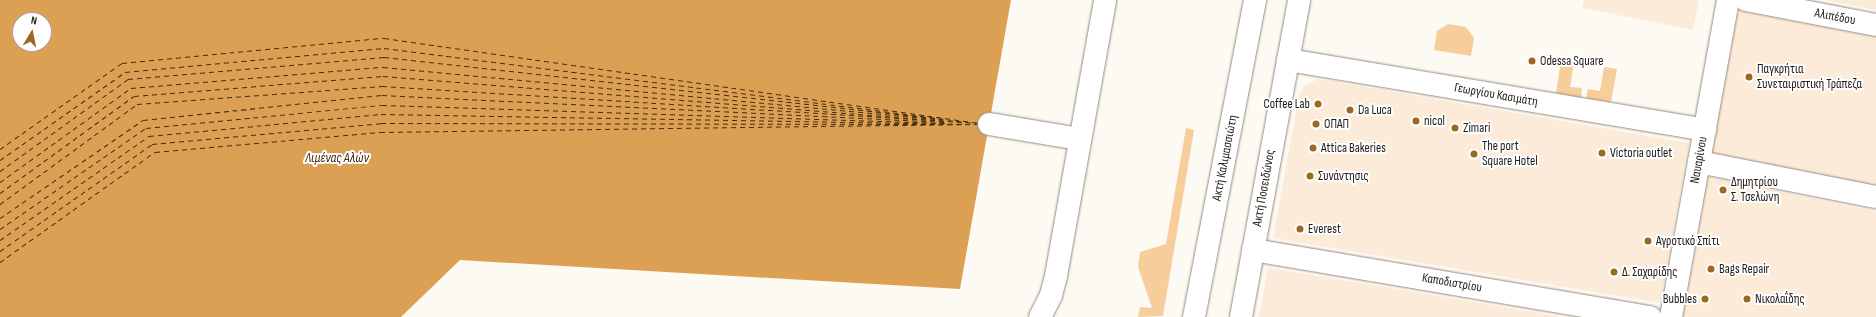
<!DOCTYPE html>
<html>
<head>
<meta charset="utf-8">
<style>
	body { margin:0 }
	#map { position:relative; width:1876px; height:317px; overflow:hidden; background:#fdf9f3; font-family:"Sofia Sans Condensed",sans-serif }
	div>[style] { position:absolute }
	.built>* { inset:0; background:#fcebd8 }
	.green>* { inset:0; background:#f8cd9c }
	.water>* { inset:0; background:#dca055 }
	.ferry>* { height:1px; margin-top:-0.5px; transform-origin:0; background:repeating-linear-gradient(90deg,#442c0b 0 5px,transparent 0 9px) }
	.roads { filter:drop-shadow(0 0 1px #958a7e) drop-shadow(0 0 1px #958a7e) }
	.minor>* { height:22px; margin:-11px; padding:0 11px; transform-origin:11px; border-radius:11px; background:#fff }
	.major>* { height:22px; margin:-11px; padding:0 11px; transform-origin:11px; border-radius:11px; background:#fff }
	.dots>* { width:11px; height:11px; translate:-50% -50%; box-sizing:border-box; border:2px solid #fff; border-radius:50% }
	span { translate:-50% -50%; white-space:nowrap; text-align:center; line-height:1.15; -webkit-text-stroke:4px #fff; paint-order:stroke }
	.street-label { font-size:13px; color:#1f1b17 }
	.poi-label { font-size:13px; color:#1f1b17 }
	.left { translate:0 -50%; text-align:left }
	.right { translate:-100% -50%; text-align:right }
	.water-label { font-size:14px; color:#442c0b; font-style:italic }
	.north { position:absolute; left:12px; top:12px; width:40px; height:40px; box-sizing:border-box; background:#fff; border:1px solid #a5a4a2; border-radius:50%; rotate:10deg; font-size:11px; font-weight:700; line-height:16px; text-align:center; color:#1f1b17 }
	.north::after { content:''; display:block; margin:auto; width:14px; height:18px; background:#9d6920; clip-path:polygon(50% 0,100% 100%,50% 72%,0 100%) }
</style>
</head>
<body>
<div id="map">
	<div class="built">
		<i style="clip-path:polygon(1584px 0,1699px 0,1693px 30px,1582px 8px)"></i>
		<i style="clip-path:polygon(1825px 0,1876px 0,1876px 10px)"></i>
		<i style="clip-path:polygon(1737px 8px,1876px 34px,1876px 190px,1710px 158px)"></i>
		<i style="clip-path:polygon(1319px 79px,1689px 143px,1660px 303px,1273px 238px,1299px 95px,1306px 84px)"></i>
		<i style="clip-path:polygon(1708px 177px,1876px 211px,1876px 317px,1682px 317px)"></i>
		<i style="clip-path:polygon(1268px 268px,1463px 300px,1561px 317px,1259px 317px)"></i>
	</div>
	<div class="green">
		<i style="clip-path:polygon(1448px 24px,1466px 27px,1474px 38px,1471px 56px,1434px 50px,1437px 31px)"></i>
		<i style="clip-path:polygon(1561px 60px,1574px 62px,1570px 87px,1582px 88px,1581px 98px,1556px 94px)"></i>
		<i style="clip-path:polygon(1604px 67px,1617px 69px,1611px 102px,1586px 99px,1588px 89px,1600px 91px)"></i>
		<i style="clip-path:polygon(1186px 128px,1194px 130px,1163px 316px,1138px 317px,1140px 307px,1152px 308px,1138px 267px,1140px 252px,1166px 244px)"></i>
	</div>
	<div class="water">
		<i style="clip-path:polygon(evenodd,0 0,1011px 0,960px 289px,460px 260px,401px 317px,0 317px,0 0,20px 20px,44px 20px,44px 44px,20px 44px,20px 20px)"></i>
	</div>
	<div class="ferry">
		<i style="left:0;top:149px;width:149px;rotate:-35.2deg"></i>
		<i style="left:122px;top:63px;width:263px;rotate:-5.5deg"></i>
		<i style="left:384px;top:38px;width:601px;rotate:8.13deg"></i>
		<i style="left:0;top:160px;width:153px;rotate:-35.1deg"></i>
		<i style="left:125px;top:72px;width:260px;rotate:-5.3deg"></i>
		<i style="left:384px;top:48px;width:565px;rotate:7.21deg"></i>
		<i style="left:0;top:171px;width:158px;rotate:-35.7deg"></i>
		<i style="left:128px;top:79px;width:257px;rotate:-4.9deg"></i>
		<i style="left:384px;top:57px;width:562px;rotate:6.33deg"></i>
		<i style="left:0;top:182px;width:161px;rotate:-35.7deg"></i>
		<i style="left:131px;top:88px;width:253px;rotate:-4.8deg"></i>
		<i style="left:383px;top:67px;width:587px;rotate:5.38deg"></i>
		<i style="left:0;top:193px;width:165px;rotate:-35.9deg"></i>
		<i style="left:134px;top:96px;width:250px;rotate:-4.6deg"></i>
		<i style="left:383px;top:76px;width:564px;rotate:4.58deg"></i>
		<i style="left:0;top:204px;width:170px;rotate:-36.1deg"></i>
		<i style="left:137px;top:104px;width:246px;rotate:-4.2deg"></i>
		<i style="left:382px;top:86px;width:598px;rotate:3.55deg"></i>
		<i style="left:0;top:218px;width:173px;rotate:-34.4deg"></i>
		<i style="left:143px;top:120px;width:240px;rotate:-6deg"></i>
		<i style="left:382px;top:95px;width:564px;rotate:2.75deg"></i>
		<i style="left:0;top:229px;width:178px;rotate:-34.7deg"></i>
		<i style="left:146px;top:128px;width:237px;rotate:-5.6deg"></i>
		<i style="left:382px;top:105px;width:563px;rotate:1.83deg"></i>
		<i style="left:0;top:240px;width:182px;rotate:-34.9deg"></i>
		<i style="left:149px;top:136px;width:233px;rotate:-5.4deg"></i>
		<i style="left:381px;top:114px;width:586px;rotate:0.98deg"></i>
		<i style="left:0;top:251px;width:186px;rotate:-35.1deg"></i>
		<i style="left:152px;top:144px;width:230px;rotate:-5.2deg"></i>
		<i style="left:381px;top:123px;width:562px;rotate:0.1deg"></i>
		<i style="left:0;top:262px;width:190px;rotate:-35.4deg"></i>
		<i style="left:155px;top:152px;width:226px;rotate:-5.1deg"></i>
		<i style="left:380px;top:132px;width:599px;rotate:-0.77deg"></i>
	</div>
	<div class="roads">
		<div class="minor">
			<i style="left:1746px;top:0;width:132px;rotate:10.9deg"></i>
			<i style="left:1288px;top:60px;width:423px;rotate:9.5deg"></i>
			<i style="left:989px;top:124px;width:92px;rotate:9.4deg"></i>
			<i style="left:1699px;top:162px;width:180px;rotate:11.2deg"></i>
			<i style="left:1253px;top:250px;width:403px;rotate:9.6deg"></i>
			<i style="left:1040px;top:317px;width:25px;rotate:-63deg"></i>
			<i style="left:1051px;top:295px;width:20px;rotate:-75deg"></i>
			<i style="left:1056px;top:276px;width:280px;rotate:-79.9deg"></i>
			<i style="left:1671px;top:317px;width:322px;rotate:-79.8deg"></i>
		</div>
		<div class="major">
			<i style="left:1194px;top:317px;width:323px;rotate:-79.1deg"></i>
			<i style="left:1241px;top:317px;width:322px;rotate:-79.6deg"></i>
		</div>
	</div>
	<div class="dots">
		<i style="left:1532px;top:61px;background:#9d6920"></i>
		<i style="left:1749px;top:77px;background:#9d6920"></i>
		<i style="left:1318px;top:104px;background:#9d6920"></i>
		<i style="left:1350px;top:110px;background:#9d6920"></i>
		<i style="left:1416px;top:121px;background:#9d6920"></i>
		<i style="left:1316px;top:124px;background:#9d6920"></i>
		<i style="left:1455px;top:128px;background:#9d6920"></i>
		<i style="left:1313px;top:148px;background:#9d6920"></i>
		<i style="left:1602px;top:153px;background:#9d6920"></i>
		<i style="left:1474px;top:154px;background:#9d6920"></i>
		<i style="left:1310px;top:176px;background:#9d6920"></i>
		<i style="left:1723px;top:190px;background:#9d6920"></i>
		<i style="left:1300px;top:229px;background:#9d6920"></i>
		<i style="left:1648px;top:241px;background:#9d6920"></i>
		<i style="left:1711px;top:269px;background:#9d6920"></i>
		<i style="left:1614px;top:272px;background:#9d6920"></i>
		<i style="left:1705px;top:299px;background:#9d6920"></i>
		<i style="left:1747px;top:299px;background:#9d6920"></i>
	</div>
	<div class="street-label">
		<span style="left:1835px;top:17px;rotate:11deg">Αλιπέδου</span>
		<span style="left:1496px;top:95px;rotate:10deg">Γεωργίου Κασιμάτη</span>
		<span style="left:1225px;top:158px;rotate:-79deg">Ακτή Καλιμασσιώτη</span>
		<span style="left:1699px;top:160px;rotate:-80deg">Ναυαρίνου</span>
		<span style="left:1264px;top:188px;rotate:-80deg">Ακτή Ποσειδώνος</span>
		<span style="left:1452px;top:283px;rotate:10deg">Καποδιστρίου</span>
	</div>
	<div class="poi-label">
		<span class="left" style="left:1540px;top:61px">Odessa Square</span>
		<span class="left" style="left:1757px;top:77px">Παγκρήτια<br>Συνεταιριστική Τράπεζα</span>
		<span class="right" style="left:1310px;top:104px">Coffee Lab</span>
		<span class="left" style="left:1358px;top:110px">Da Luca</span>
		<span class="left" style="left:1424px;top:121px">nicol</span>
		<span class="left" style="left:1324px;top:124px">ΟΠΑΠ</span>
		<span class="left" style="left:1463px;top:128px">Zimari</span>
		<span class="left" style="left:1482px;top:154px">The port<br>Square Hotel</span>
		<span class="left" style="left:1321px;top:148px">Attica Bakeries</span>
		<span class="left" style="left:1610px;top:153px">Victoria outlet</span>
		<span class="left" style="left:1318px;top:176px">Συνάντησις</span>
		<span class="left" style="left:1731px;top:190px">Δημητρίου<br>Σ. Τσελώνη</span>
		<span class="left" style="left:1308px;top:229px">Everest</span>
		<span class="left" style="left:1656px;top:241px">Αγροτικό Σπίτι</span>
		<span class="left" style="left:1719px;top:269px">Bags Repair</span>
		<span class="left" style="left:1622px;top:272px">Δ. Σαχαρίδης</span>
		<span class="right" style="left:1697px;top:299px">Bubbles</span>
		<span class="left" style="left:1755px;top:299px">Νικολαΐδης</span>
	</div>
	<div class="water-label">
		<span style="left:337px;top:158px">Λιμένας Αλών</span>
	</div>
	<div class="north">N</div>
</div>
</body>
</html>
